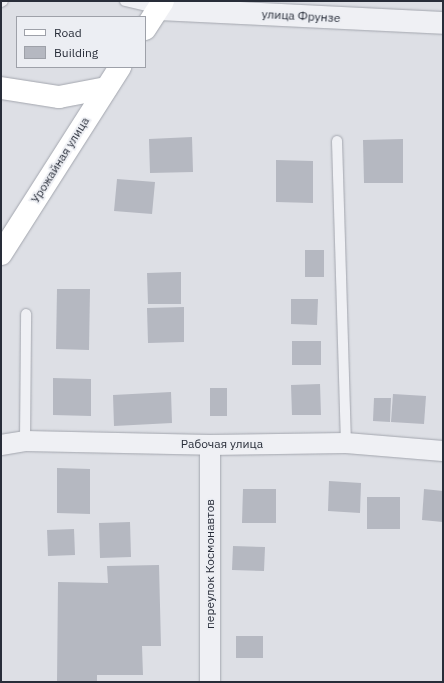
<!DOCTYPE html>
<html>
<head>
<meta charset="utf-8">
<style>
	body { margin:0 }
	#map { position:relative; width:444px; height:683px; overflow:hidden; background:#dddfe5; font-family:"IBM Plex Sans",sans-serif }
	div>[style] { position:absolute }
	.building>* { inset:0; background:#b5b8c1 }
	.roads { filter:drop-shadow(0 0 1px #a3a6ae) drop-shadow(0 0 1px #a3a6ae) }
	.service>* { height:10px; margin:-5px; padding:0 5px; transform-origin:5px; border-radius:5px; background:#eff0f4 }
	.minor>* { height:20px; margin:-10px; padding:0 10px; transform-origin:10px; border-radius:10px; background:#eff0f4 }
	.tertiary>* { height:22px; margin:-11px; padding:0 11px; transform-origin:11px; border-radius:11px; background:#eff0f4 }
	.secondary>* { height:22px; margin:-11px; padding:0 11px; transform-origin:11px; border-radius:11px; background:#fff }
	span { translate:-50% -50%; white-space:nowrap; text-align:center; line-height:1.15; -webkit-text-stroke:3.5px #eceef3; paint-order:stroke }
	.street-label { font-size:12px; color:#282d39 }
	.frame { position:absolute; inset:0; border:2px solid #282d39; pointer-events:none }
	.legend { position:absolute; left:16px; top:16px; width:130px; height:52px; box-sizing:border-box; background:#eceef3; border:1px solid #9ea1a9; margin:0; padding:5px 7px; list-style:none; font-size:12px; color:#282d39 }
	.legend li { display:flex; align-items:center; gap:8px; height:20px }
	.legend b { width:20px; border:1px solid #9ea1a9 }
</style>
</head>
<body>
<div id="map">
	<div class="building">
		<i style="clip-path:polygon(192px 137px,193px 172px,150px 173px,149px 139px)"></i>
		<i style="clip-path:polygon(403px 139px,403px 183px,364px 183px,363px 140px)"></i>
		<i style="clip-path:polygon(276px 160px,313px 161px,313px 203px,276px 202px)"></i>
		<i style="clip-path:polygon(117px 179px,155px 182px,152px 214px,114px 211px)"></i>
		<i style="clip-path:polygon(305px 250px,324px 250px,324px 277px,305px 277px)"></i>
		<i style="clip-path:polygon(181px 272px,181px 304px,148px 304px,147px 273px)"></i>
		<i style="clip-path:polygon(57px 289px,90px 289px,89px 350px,56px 349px)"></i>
		<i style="clip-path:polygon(291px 299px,318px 299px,317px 325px,291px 324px)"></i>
		<i style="clip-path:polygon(184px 307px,184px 342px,148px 343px,147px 308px)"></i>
		<i style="clip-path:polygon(292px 341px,321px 341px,321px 365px,292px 365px)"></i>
		<i style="clip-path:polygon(53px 378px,91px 379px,91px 416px,53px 415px)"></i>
		<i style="clip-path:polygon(320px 384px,321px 415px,292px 415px,291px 385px)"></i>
		<i style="clip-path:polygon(210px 388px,227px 388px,227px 416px,210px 416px)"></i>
		<i style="clip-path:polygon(171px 392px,172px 423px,114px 426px,113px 395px)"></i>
		<i style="clip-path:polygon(393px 394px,426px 396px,424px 424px,391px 422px)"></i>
		<i style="clip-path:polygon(374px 398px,391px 398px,390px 422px,373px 421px)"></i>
		<i style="clip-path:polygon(57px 468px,90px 469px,90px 514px,57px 513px)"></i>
		<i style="clip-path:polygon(329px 481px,361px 483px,360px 513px,328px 511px)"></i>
		<i style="clip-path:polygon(243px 489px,276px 489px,276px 523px,242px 523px)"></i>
		<i style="clip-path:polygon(424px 489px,443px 491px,443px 522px,422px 520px)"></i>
		<i style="clip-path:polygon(367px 497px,400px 497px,400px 529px,367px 529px)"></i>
		<i style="clip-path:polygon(130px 522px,131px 557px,100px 558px,99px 523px)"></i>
		<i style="clip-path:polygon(74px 529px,75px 555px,48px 556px,47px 530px)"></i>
		<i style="clip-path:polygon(233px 546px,265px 547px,264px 571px,232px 570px)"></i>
		<i style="clip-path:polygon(159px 565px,161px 646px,142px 646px,143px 675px,97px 675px,97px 682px,57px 682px,58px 582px,108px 583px,107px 566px)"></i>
		<i style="clip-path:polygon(236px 636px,263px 636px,263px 658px,236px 658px)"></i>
	</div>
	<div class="roads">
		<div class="service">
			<i style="left:125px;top:1px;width:35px;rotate:13deg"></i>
			<i style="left:1px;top:2px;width:2px;rotate:-27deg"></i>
			<i style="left:337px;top:141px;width:302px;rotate:88.3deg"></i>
			<i style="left:25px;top:441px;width:127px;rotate:-89.5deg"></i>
		</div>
		<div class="minor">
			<i style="left:1px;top:445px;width:24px;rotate:-9deg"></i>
			<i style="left:25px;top:441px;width:185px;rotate:1.2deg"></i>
			<i style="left:210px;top:445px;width:136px;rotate:-0.8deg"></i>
			<i style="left:346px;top:443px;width:97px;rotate:4.7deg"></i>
			<i style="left:210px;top:445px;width:237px;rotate:90deg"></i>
		</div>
		<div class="tertiary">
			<i style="left:159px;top:9px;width:284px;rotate:2.8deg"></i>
		</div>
		<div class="secondary">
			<i style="left:145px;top:29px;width:33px;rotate:-57deg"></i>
			<i style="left:1px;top:88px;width:59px;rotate:8.8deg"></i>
			<i style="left:59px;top:97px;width:48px;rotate:-10.8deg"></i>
			<i style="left:1px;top:254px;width:222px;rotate:-57.5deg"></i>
		</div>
	</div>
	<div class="street-label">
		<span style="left:301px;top:16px;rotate:3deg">улица Фрунзе</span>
		<span style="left:60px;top:160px;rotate:-58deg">Урожайная улица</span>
		<span style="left:222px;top:444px">Рабочая улица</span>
		<span style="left:210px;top:564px;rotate:-90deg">переулок Космонавтов</span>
	</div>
	<div class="frame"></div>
	<ul class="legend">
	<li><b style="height:5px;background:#fff"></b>Road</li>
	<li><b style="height:11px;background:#b5b8c1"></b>Building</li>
	</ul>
</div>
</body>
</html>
